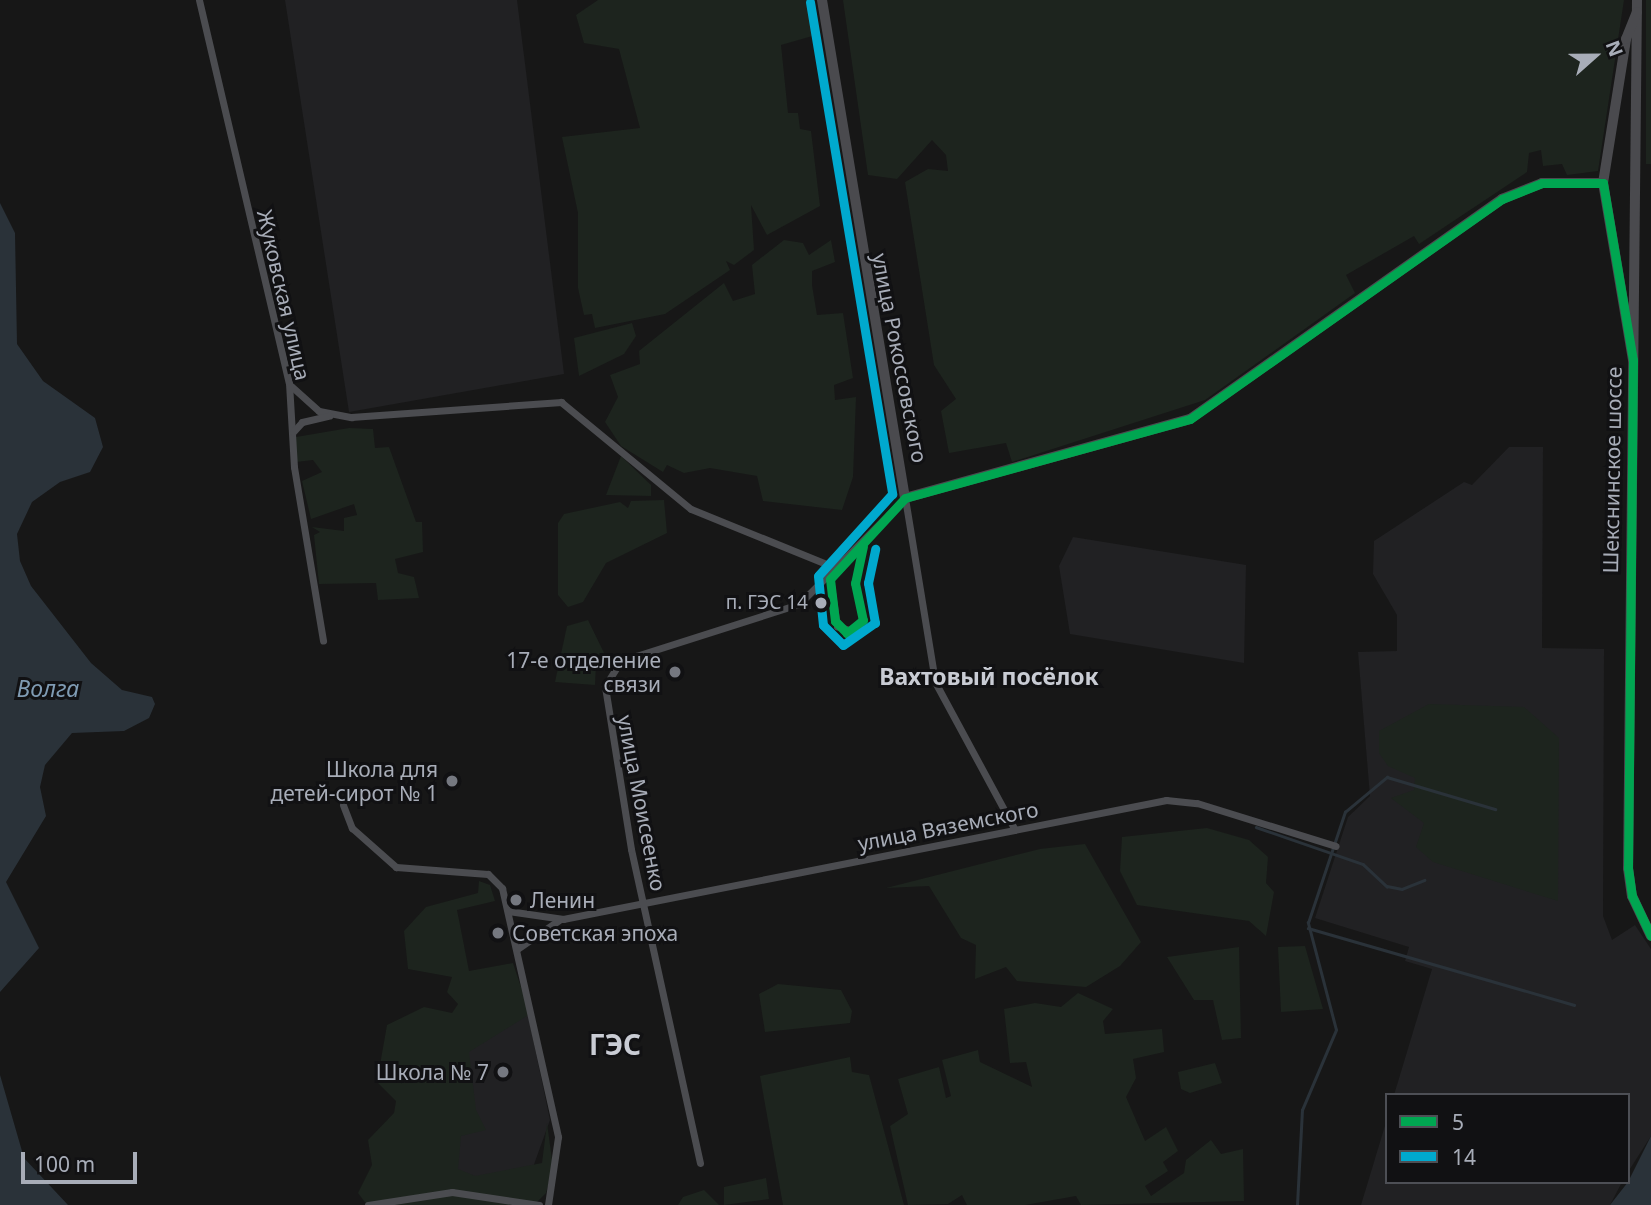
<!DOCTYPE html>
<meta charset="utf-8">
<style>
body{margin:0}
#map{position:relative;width:1651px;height:1205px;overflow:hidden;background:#171717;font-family:"Noto Sans",sans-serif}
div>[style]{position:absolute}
.built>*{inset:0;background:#212123}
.green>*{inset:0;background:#1d241e;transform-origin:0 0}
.water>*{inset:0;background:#2a3239}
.stream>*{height:2.5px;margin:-1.25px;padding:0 1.25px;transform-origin:1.25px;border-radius:1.25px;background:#2a3239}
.street>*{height:7px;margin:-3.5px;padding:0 3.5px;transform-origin:3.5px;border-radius:3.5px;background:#4b4c50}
.secondary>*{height:10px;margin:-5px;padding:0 5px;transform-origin:5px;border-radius:5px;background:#4a4a4e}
.bus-1>*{height:9px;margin:-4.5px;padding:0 4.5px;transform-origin:4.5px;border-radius:4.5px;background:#00a651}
.bus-2>*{height:9px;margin:-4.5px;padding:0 4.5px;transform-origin:4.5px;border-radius:4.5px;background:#00a9ce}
.dots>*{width:19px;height:19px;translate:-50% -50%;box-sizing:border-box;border:4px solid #111113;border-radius:50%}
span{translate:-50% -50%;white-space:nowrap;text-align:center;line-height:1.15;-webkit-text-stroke:6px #111113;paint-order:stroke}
.bus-label{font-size:19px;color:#a8adb8}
.right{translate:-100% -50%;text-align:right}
.street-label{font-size:21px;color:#a8adb8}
.poi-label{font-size:21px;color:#a8adb8}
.left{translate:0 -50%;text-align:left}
.neighbourhood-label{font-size:23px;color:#c9ccd4;font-weight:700}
.water-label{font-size:23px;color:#7f9bb3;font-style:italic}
.district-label{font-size:28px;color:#c9ccd4;font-weight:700}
.legend{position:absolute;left:1385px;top:1093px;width:245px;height:91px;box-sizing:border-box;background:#111113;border:2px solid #4d4f55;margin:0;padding:9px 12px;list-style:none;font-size:21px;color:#a8adb8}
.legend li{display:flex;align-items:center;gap:14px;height:35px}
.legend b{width:35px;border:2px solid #4d4f55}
.north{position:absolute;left:1560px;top:21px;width:70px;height:70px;-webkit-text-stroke:5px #111113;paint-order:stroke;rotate:69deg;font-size:19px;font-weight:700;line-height:28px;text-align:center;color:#a8adb8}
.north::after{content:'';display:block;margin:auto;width:24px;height:32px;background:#a8adb8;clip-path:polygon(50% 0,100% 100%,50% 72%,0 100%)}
.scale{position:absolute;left:21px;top:1152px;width:116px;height:32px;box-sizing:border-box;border:4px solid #a8adb8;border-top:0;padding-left:9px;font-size:21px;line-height:24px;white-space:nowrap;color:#a8adb8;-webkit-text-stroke:5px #111113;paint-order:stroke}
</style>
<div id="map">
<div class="built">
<div style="clip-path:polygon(285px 0,517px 0,564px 374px,349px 412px)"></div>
<div style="clip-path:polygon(1509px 447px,1543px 447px,1542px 648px,1604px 649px,1603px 916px,1612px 940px,1635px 925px,1651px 949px,1651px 1136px,1628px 1172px,1628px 1095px,1394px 1095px,1432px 969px,1405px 961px,1409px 947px,1315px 918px,1348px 817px,1370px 796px,1358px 652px,1397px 651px,1397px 615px,1373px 574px,1374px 541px,1464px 482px,1472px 485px)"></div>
<div style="clip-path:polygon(1073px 537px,1246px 565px,1244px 663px,1070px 634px,1059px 566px)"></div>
<div style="clip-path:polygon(527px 1010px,550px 1120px,532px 1170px,458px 1181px,457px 1024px)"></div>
<div style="clip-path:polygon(1387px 1119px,1387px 1182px,1622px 1182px,1610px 1205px,1361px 1205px)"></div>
</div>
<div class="green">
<div style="clip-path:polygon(598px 0,810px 0,816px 35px,781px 45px,788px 113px,798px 113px,800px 129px,811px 131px,820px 206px,767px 235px,751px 205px,754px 250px,734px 265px,726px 261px,730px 270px,665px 314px,595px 328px,592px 314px,584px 315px,578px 288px,578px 213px,562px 137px,640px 128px,619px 49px,584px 43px,576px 15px)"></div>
<div style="clip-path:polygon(843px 0,1624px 0,1598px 171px,1567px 175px,1562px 164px,1543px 166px,1541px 150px,1529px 153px,1527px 172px,1419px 244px,1414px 236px,1346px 275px,1355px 293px,1205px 400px,1012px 462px,1006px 443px,949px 453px,941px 411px,956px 399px,934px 365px,905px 182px,928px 169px,948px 171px,946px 155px,932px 140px,897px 179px,868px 175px)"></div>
<div style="left:1646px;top:0;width:5px;height:164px"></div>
<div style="clip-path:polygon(784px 240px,803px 243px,809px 255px,831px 240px,835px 262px,812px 271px,812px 285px,817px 315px,843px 313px,853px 378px,834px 385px,835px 400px,856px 397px,853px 477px,842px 510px,763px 501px,757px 476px,710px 468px,684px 473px,667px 465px,663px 472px,621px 446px,605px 422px,618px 397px,610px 375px,640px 364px,639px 351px,724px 283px,733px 301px,755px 294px,752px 265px)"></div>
<div style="clip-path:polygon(632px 323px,636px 336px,624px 354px,579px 376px,574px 338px)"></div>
<div style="clip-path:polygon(349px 428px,373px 429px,375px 448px,389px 447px,416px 522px,422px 522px,423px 552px,395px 559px,398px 573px,414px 577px,419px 598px,378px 600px,376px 583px,319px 584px,314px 535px,320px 532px,312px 527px,344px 531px,344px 518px,357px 515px,354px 504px,311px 519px,302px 481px,322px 472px,313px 460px,296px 462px,296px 437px)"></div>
<div style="clip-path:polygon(621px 456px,651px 485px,651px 496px,606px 495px)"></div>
<div style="clip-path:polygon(664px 500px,667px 533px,606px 563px,583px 602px,568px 607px,558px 595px,558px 523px,564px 514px,620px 502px,628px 508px,631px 501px)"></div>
<div style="clip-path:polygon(588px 620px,608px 661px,596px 664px,595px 685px,555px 682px,567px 626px)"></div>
<div style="clip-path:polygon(1429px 704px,1524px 707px,1559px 738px,1558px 901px,1433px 862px,1416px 847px,1424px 823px,1391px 798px,1414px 790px,1415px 778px,1388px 766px,1379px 753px,1379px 731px)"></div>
<div style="clip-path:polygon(1207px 828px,1249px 840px,1268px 857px,1266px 883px,1274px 892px,1266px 936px,1249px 921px,1137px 905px,1120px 871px,1122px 837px)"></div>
<div style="clip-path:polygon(1085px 844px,1141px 942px,1120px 966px,1086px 987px,1017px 981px,1006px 967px,975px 979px,976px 945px,961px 938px,929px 886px,886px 888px,1040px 849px)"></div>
<div style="clip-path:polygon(479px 881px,490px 885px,495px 901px,457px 910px,469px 971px,513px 963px,530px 1014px,469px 1052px,476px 1110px,486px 1130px,461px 1136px,458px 1169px,475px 1176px,542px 1163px,547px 1123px,553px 1167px,546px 1193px,534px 1205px,367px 1205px,358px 1193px,372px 1165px,368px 1140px,394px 1113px,396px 1101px,377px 1082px,387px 1025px,424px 1007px,452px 1013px,458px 1004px,447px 992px,452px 977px,408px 969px,404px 931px,426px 907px,478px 893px)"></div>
<div style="clip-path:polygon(1305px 946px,1323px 1009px,1281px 1012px,1278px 947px)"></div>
<div style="clip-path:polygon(1239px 947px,1241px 1038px,1222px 1040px,1213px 1000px,1194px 1000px,1167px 957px)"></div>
<div style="clip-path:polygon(778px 984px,841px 990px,852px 1011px,850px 1023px,765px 1032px,759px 994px)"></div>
<div style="clip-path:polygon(1078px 993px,1113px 1009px,1103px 1021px,1105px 1034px,1162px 1029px,1164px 1052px,1133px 1059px,1136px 1078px,1126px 1097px,1145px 1141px,1166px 1127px,1178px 1151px,1163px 1162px,1168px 1171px,1145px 1186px,1151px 1196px,1184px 1173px,1186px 1160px,1211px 1140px,1221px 1154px,1243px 1149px,1244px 1201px,1081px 1205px,1076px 1196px,1025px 1205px,967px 1205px,962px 1195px,948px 1204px,908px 1205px,890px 1126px,908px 1114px,898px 1079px,939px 1067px,946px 1098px,951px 1096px,942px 1060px,978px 1050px,980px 1062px,1032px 1087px,1026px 1062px,1010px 1063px,1004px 1009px,1035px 1003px,1061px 1007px)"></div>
<div style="clip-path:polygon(850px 1057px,852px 1072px,869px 1075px,904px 1205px,783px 1205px,760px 1076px)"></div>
<div style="clip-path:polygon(1215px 1063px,1222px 1083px,1190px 1093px,1181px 1089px,1178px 1072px)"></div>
<div style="clip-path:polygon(766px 1178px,769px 1199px,724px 1205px,724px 1187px)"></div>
<div style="clip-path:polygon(704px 1190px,719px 1205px,678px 1205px,683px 1197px)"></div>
</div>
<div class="water">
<div style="clip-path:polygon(0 203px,15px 233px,17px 344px,43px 381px,95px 418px,103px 447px,90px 472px,60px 482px,32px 502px,17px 534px,20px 561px,31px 586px,91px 663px,122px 690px,152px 697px,155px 704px,149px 718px,124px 731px,72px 733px,45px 765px,40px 787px,46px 816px,6px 882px,39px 948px,0 992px)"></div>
<div style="clip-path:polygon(0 1075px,24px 1158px,68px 1205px,0 1205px)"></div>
<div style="clip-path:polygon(1651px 1136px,1651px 1205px,1610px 1205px,1628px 1182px)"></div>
</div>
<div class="stream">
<div style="left:1256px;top:827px;width:113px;rotate:19.1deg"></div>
<div style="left:1363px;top:864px;width:33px;rotate:43deg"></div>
<div style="left:1387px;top:886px;width:15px;rotate:11deg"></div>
<div style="left:1402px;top:889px;width:24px;rotate:-22deg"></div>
<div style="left:1308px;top:928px;width:277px;rotate:16.1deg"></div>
<div style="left:1297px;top:1205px;width:95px;rotate:-87deg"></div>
<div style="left:1302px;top:1110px;width:87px;rotate:-67deg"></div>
<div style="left:1336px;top:1030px;width:111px;rotate:-104.7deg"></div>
<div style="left:1308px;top:923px;width:117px;rotate:-71.6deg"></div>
<div style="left:1345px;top:812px;width:55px;rotate:-39.8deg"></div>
<div style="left:1387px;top:777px;width:113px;rotate:16.5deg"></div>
</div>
<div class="street">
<div style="left:199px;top:0;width:393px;rotate:76.8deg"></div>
<div style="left:289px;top:383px;width:84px;rotate:86.6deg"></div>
<div style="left:294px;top:467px;width:176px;rotate:80.5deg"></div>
<div style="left:290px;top:385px;width:39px;rotate:42deg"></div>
<div style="left:319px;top:411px;width:33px;rotate:11deg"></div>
<div style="left:351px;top:417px;width:211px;rotate:-4.1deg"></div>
<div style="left:561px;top:402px;width:168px;rotate:39.5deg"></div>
<div style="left:691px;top:509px;width:160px;rotate:22.1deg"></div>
<div style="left:293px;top:432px;width:13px;rotate:-48deg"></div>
<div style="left:302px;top:422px;width:28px;rotate:-13deg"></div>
<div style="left:905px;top:498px;width:186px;rotate:80.7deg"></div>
<div style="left:935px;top:682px;width:168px;rotate:61.6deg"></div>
<div style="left:830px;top:579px;width:48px;rotate:81.5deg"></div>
<div style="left:837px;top:626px;width:19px;rotate:18deg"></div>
<div style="left:855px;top:632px;width:14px;rotate:-56deg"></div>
<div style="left:863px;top:620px;width:38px;rotate:-102deg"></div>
<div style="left:855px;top:583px;width:35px;rotate:-78deg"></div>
<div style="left:343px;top:805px;width:25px;rotate:69deg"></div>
<div style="left:352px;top:828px;width:59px;rotate:41.6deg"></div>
<div style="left:396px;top:867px;width:92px;rotate:4.4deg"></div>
<div style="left:488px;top:874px;width:20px;rotate:45deg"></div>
<div style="left:502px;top:888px;width:255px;rotate:77.3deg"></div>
<div style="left:558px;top:1137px;width:69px;rotate:98.4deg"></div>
<div style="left:508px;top:911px;width:56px;rotate:8.3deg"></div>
<div style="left:563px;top:919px;width:615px;rotate:-11.16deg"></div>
<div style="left:1166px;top:800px;width:31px;rotate:6deg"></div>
<div style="left:1197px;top:803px;width:145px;rotate:17.2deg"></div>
<div style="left:517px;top:949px;width:51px;rotate:-34.6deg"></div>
<div style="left:700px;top:1163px;width:321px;rotate:-102.4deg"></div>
<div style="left:631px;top:849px;width:165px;rotate:-99.1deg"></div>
<div style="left:605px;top:686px;width:22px;rotate:-58deg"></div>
<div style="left:617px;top:667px;width:22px;rotate:-30deg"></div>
<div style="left:636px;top:656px;width:171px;rotate:-17.7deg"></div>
<div style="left:799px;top:604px;width:150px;rotate:-45deg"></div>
<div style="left:368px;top:1205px;width:85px;rotate:-8.8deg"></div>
<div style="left:452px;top:1192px;width:88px;rotate:8.5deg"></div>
</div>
<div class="secondary">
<div style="left:822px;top:0;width:505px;rotate:80.54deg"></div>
<div style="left:905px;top:498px;width:296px;rotate:-15.5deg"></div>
<div style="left:1190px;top:419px;width:382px;rotate:-35.2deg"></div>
<div style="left:1502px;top:199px;width:43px;rotate:-21.8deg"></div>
<div style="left:1542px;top:183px;width:61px"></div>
<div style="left:1637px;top:0;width:868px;rotate:90.59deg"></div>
<div style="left:1628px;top:868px;width:28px;rotate:82deg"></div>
<div style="left:1632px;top:896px;width:44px;rotate:64.6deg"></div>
<div style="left:1633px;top:360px;width:180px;rotate:-99.6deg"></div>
<div style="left:1603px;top:183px;width:146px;rotate:-80.9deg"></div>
<div style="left:1626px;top:39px;width:29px;rotate:-68deg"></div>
</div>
<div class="bus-1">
<div style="left:863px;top:546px;width:38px;rotate:102deg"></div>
<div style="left:855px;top:583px;width:38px;rotate:78deg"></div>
<div style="left:863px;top:620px;width:21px;rotate:141deg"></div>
<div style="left:847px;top:633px;width:17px;rotate:-135deg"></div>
<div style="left:835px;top:621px;width:42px;rotate:-96.8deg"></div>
<div style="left:830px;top:579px;width:110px;rotate:-47.2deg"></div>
<div style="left:905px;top:498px;width:296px;rotate:-15.5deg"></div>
<div style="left:1190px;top:419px;width:382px;rotate:-35.2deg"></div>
<div style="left:1502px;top:199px;width:43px;rotate:-21.8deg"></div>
<div style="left:1542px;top:183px;width:61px"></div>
<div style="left:1603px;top:183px;width:180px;rotate:80.4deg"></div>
<div style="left:1633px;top:360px;width:508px;rotate:90.56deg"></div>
<div style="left:1628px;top:868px;width:28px;rotate:82deg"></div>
<div style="left:1632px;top:896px;width:44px;rotate:64.6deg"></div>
</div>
<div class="bus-2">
<div style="left:810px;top:2px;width:499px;rotate:80.5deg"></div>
<div style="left:892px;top:494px;width:110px;rotate:132.1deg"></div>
<div style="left:818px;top:576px;width:49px;rotate:84.2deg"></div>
<div style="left:823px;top:625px;width:28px;rotate:45deg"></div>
<div style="left:843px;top:645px;width:39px;rotate:-35deg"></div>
<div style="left:875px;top:623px;width:41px;rotate:-99.9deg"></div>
<div style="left:868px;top:583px;width:35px;rotate:-78deg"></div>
</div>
<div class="dots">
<div style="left:821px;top:603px;background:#a8adb8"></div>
<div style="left:675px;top:672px;background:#757880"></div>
<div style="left:452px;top:781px;background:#757880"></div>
<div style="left:516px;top:900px;background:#757880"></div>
<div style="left:498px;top:933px;background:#757880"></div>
<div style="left:503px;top:1072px;background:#757880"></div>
</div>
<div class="bus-label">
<span class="right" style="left:808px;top:603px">п. ГЭС 14</span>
</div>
<div class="street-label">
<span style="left:284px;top:295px;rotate:77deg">Жуковская улица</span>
<span style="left:900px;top:358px;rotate:79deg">улица Рокоссовского</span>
<span style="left:1612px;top:470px;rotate:-89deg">Шекснинское шоссе</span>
<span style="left:642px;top:803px;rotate:79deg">улица Моисеенко</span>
<span style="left:948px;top:826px;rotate:-11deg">улица Вяземского</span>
</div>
<div class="poi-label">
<span class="right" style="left:661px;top:672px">17-е отделение<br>связи</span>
<span class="right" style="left:438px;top:781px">Школа для<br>детей-сирот № 1</span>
<span class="left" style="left:530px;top:900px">Ленин</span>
<span class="left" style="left:512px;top:933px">Советская эпоха</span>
<span class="right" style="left:489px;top:1072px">Школа № 7</span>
</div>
<div class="neighbourhood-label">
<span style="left:989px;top:676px">Вахтовый посёлок</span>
</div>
<div class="water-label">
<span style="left:48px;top:688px">Волга</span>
</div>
<div class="district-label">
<span style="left:615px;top:1044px">ГЭС</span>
</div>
<ul class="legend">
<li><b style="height:9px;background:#00a651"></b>5</li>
<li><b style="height:9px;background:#00a9ce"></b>14</li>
</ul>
<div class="north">N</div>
<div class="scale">100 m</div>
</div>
